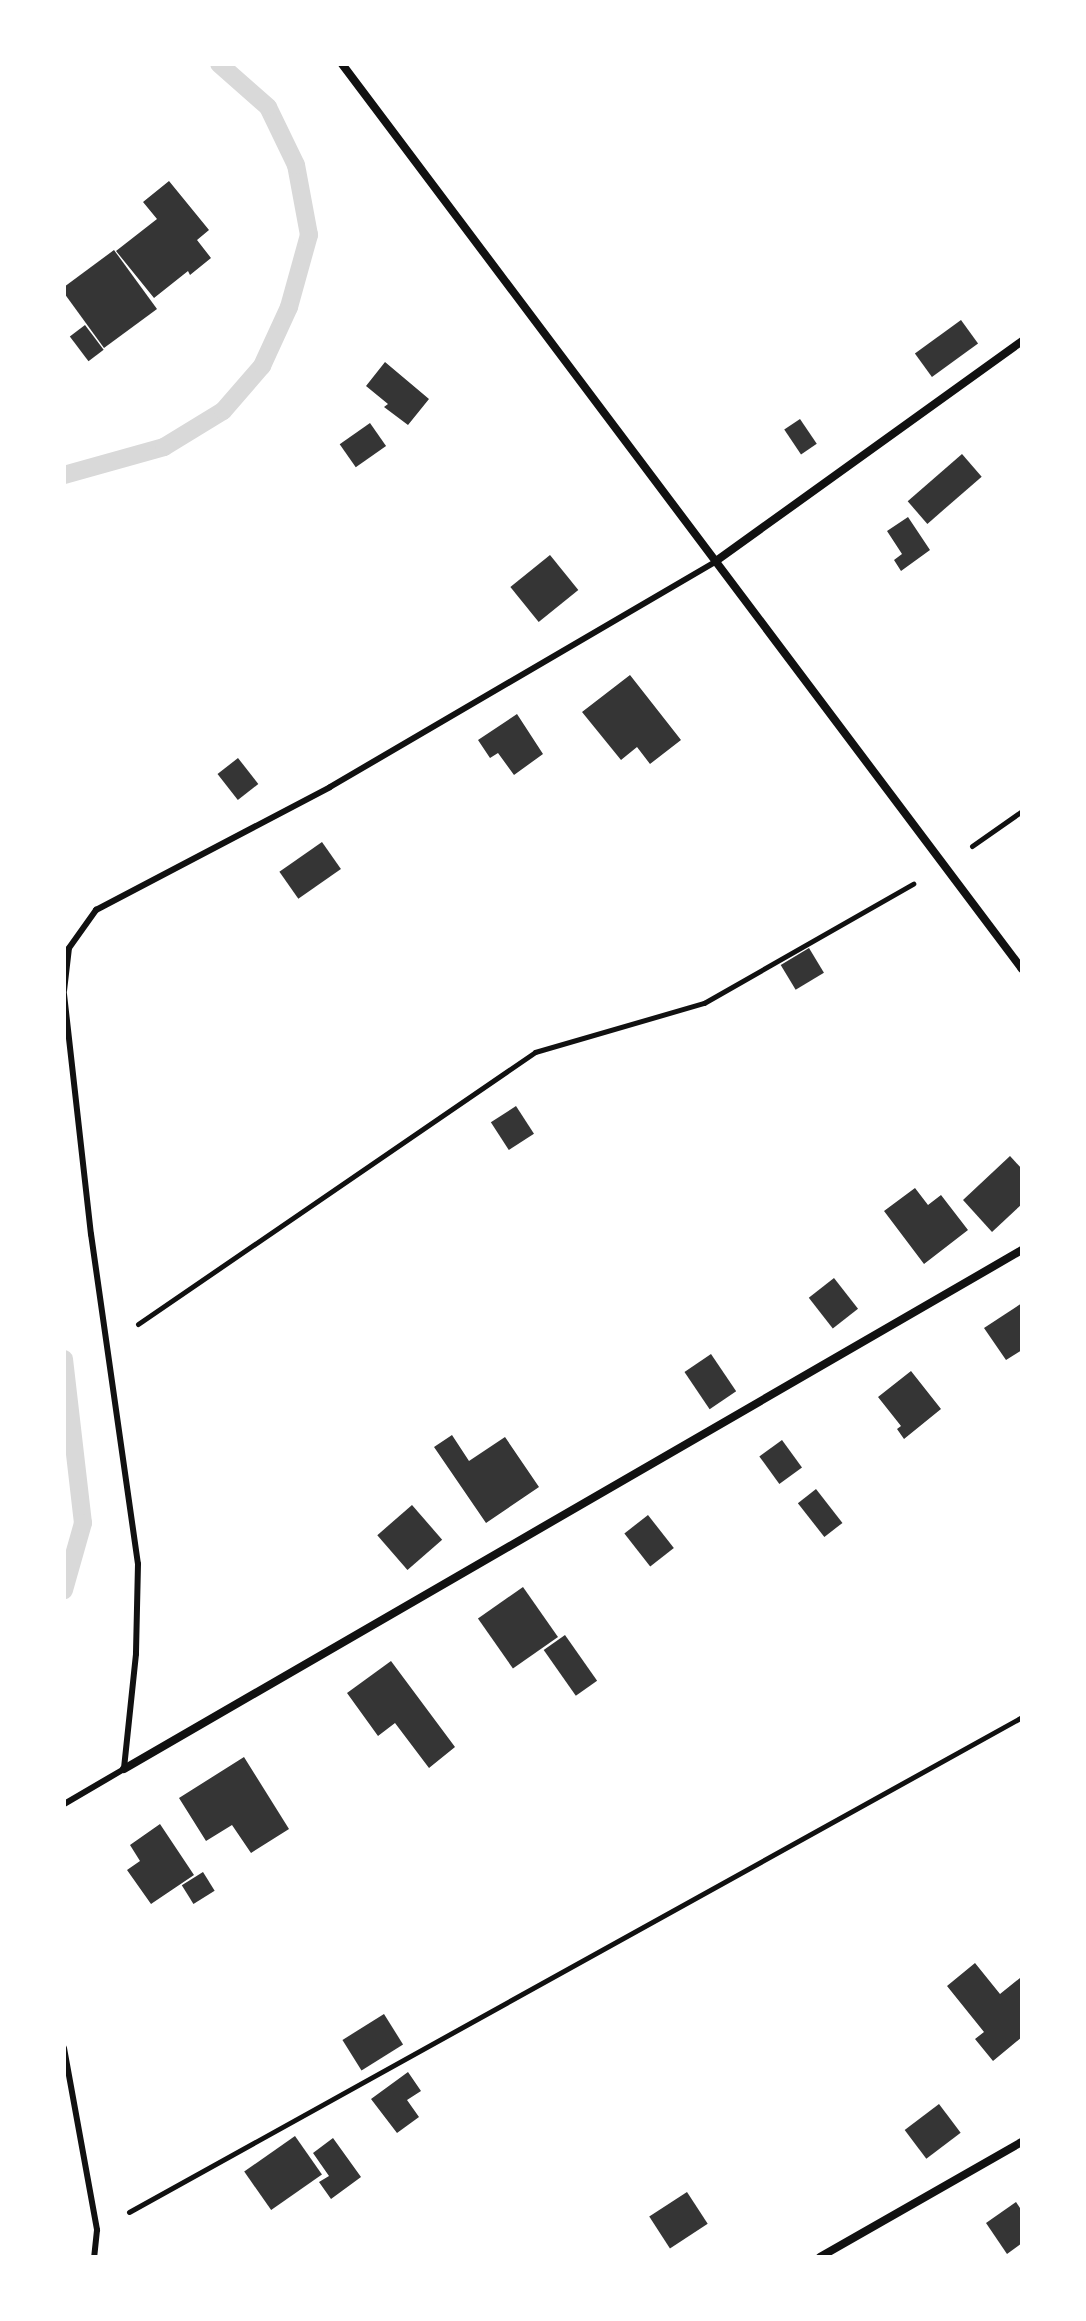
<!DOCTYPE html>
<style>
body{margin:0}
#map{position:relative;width:1086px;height:2321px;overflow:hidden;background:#fff;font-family:"Roboto Serif",serif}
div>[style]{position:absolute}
.stream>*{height:18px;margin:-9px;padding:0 9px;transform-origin:9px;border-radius:9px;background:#d9d9d9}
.building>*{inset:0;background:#353535;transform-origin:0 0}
.path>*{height:5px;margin:-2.5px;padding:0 2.5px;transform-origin:2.5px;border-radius:2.5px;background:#111}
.service>*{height:6px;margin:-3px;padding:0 3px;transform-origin:3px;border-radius:3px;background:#111}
.minor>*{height:8px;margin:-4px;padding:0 4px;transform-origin:4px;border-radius:4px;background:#111}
span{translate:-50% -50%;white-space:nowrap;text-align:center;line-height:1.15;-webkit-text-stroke:8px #fff;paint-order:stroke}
.frame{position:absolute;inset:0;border:66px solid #fff;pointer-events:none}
</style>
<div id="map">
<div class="stream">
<div style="left:64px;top:475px;width:104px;rotate:-15.6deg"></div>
<div style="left:164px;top:447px;width:69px;rotate:-31.4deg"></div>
<div style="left:223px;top:411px;width:60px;rotate:-49.1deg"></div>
<div style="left:262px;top:366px;width:65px;rotate:-65.4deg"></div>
<div style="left:289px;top:307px;width:75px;rotate:-74.5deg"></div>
<div style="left:309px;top:235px;width:71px;rotate:-100.5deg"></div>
<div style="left:296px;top:165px;width:64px;rotate:-115.8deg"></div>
<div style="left:268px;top:107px;width:65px;rotate:-138.7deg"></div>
<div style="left:64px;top:1359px;width:165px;rotate:83.4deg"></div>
<div style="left:83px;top:1523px;width:70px;rotate:105.8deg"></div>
</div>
<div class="building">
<div style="clip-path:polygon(169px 181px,209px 230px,197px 240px,211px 258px,190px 275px,188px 271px,154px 298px,116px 251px,157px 219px,143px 202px)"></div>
<div style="clip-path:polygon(114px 250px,157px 309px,104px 348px,64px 293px,64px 287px)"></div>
<div style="left:961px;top:320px;width:29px;height:57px;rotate:54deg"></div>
<div style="left:85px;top:325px;width:31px;height:19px;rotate:53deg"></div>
<div style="clip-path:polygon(385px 362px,429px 399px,408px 425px,384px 407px,388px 404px,366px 386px)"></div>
<div style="left:800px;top:419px;width:30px;height:19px;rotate:56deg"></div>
<div style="left:370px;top:423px;width:28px;height:37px;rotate:55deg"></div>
<div style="left:962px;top:454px;width:30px;height:72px;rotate:49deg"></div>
<div style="clip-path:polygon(908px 517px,930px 550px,901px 571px,894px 560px,902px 554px,887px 531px)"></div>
<div style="left:550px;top:555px;width:45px;height:51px;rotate:51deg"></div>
<div style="clip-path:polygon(630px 675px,681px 740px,650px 764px,637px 747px,621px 760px,582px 712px)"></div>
<div style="clip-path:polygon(517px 714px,543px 754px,514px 775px,498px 753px,490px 758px,478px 740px)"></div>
<div style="left:238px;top:758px;width:33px;height:26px;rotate:52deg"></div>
<div style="left:322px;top:842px;width:33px;height:52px;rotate:55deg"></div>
<div style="left:809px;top:948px;width:29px;height:33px;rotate:59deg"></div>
<div style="left:516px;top:1106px;width:33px;height:30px;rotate:57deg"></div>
<div style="clip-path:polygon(1010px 1156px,1022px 1169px,1022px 1204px,992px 1232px,963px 1200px)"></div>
<div style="clip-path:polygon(915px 1188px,928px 1205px,941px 1195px,968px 1230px,924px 1264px,884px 1211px)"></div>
<div style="left:834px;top:1278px;width:39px;height:32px;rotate:52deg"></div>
<div style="clip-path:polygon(1022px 1303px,1022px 1350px,1006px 1360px,984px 1328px)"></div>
<div style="left:711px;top:1354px;width:45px;height:32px;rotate:56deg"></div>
<div style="clip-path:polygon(911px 1371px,941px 1409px,904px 1439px,897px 1429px,901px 1426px,878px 1397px)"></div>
<div style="clip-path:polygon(452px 1435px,469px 1461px,505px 1437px,539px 1487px,486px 1523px,434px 1447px)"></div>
<div style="left:782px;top:1440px;width:34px;height:28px;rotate:54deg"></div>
<div style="left:816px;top:1489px;width:43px;height:23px;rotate:52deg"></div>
<div style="left:412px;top:1505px;width:46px;height:46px;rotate:49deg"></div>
<div style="left:648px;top:1515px;width:42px;height:30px;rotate:52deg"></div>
<div style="left:523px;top:1587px;width:61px;height:55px;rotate:55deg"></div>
<div style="left:565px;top:1635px;width:56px;height:26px;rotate:55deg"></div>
<div style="clip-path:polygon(391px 1661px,455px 1747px,429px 1768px,395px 1723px,378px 1736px,347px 1693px)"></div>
<div style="clip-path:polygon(244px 1757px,289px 1829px,251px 1853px,232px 1825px,206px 1841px,179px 1798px)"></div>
<div style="clip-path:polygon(160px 1824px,194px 1875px,151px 1904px,127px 1870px,140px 1861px,130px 1845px)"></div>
<div style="left:203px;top:1872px;width:22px;height:25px;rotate:58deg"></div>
<div style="clip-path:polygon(975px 1963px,1000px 1994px,1020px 1978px,1022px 1980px,1022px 2037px,993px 2061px,975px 2039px,984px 2032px,947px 1986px)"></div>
<div style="left:384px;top:2014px;width:36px;height:49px;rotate:58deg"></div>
<div style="clip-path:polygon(408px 2072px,421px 2091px,407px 2100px,419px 2117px,397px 2133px,371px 2099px)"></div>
<div style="left:939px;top:2104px;width:36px;height:43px;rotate:53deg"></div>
<div style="left:295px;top:2136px;width:47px;height:62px;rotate:55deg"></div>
<div style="clip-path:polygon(333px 2138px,361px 2177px,331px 2199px,319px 2182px,329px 2176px,313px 2153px)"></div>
<div style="left:687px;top:2192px;width:38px;height:45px;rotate:57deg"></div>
<div style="clip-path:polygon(1016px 2202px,1022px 2211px,1022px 2243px,1007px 2254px,986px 2223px)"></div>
</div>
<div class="path">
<div style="left:972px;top:846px;width:61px;rotate:-35deg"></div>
<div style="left:138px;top:1324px;width:481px;rotate:-34.4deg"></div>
<div style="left:535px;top:1052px;width:176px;rotate:-16.2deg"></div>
<div style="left:704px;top:1003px;width:241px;rotate:-29.7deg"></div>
<div style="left:129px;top:2212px;width:1021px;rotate:-29deg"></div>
</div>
<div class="service">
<div style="left:64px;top:991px;width:43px;rotate:-83.4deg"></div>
<div style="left:69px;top:948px;width:47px;rotate:-54.6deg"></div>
<div style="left:96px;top:910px;width:264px;rotate:-27.7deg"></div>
<div style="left:330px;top:787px;width:447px;rotate:-30.3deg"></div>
<div style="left:64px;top:994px;width:242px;rotate:83.6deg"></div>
<div style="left:91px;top:1234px;width:333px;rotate:81.9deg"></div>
<div style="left:138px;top:1564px;width:90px;rotate:91.3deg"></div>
<div style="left:136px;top:1654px;width:116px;rotate:96deg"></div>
<div style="left:124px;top:1769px;width:69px;rotate:149.7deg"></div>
<div style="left:64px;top:2048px;width:185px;rotate:79.7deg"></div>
<div style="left:97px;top:2230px;width:27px;rotate:96deg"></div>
</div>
<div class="minor">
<div style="left:342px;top:64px;width:1132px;rotate:53.08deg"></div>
<div style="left:716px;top:561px;width:377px;rotate:-35.7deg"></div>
<div style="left:124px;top:1769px;width:1037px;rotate:-30.03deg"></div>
<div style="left:820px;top:2257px;width:232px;rotate:-29.7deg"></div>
</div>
<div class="frame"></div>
</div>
